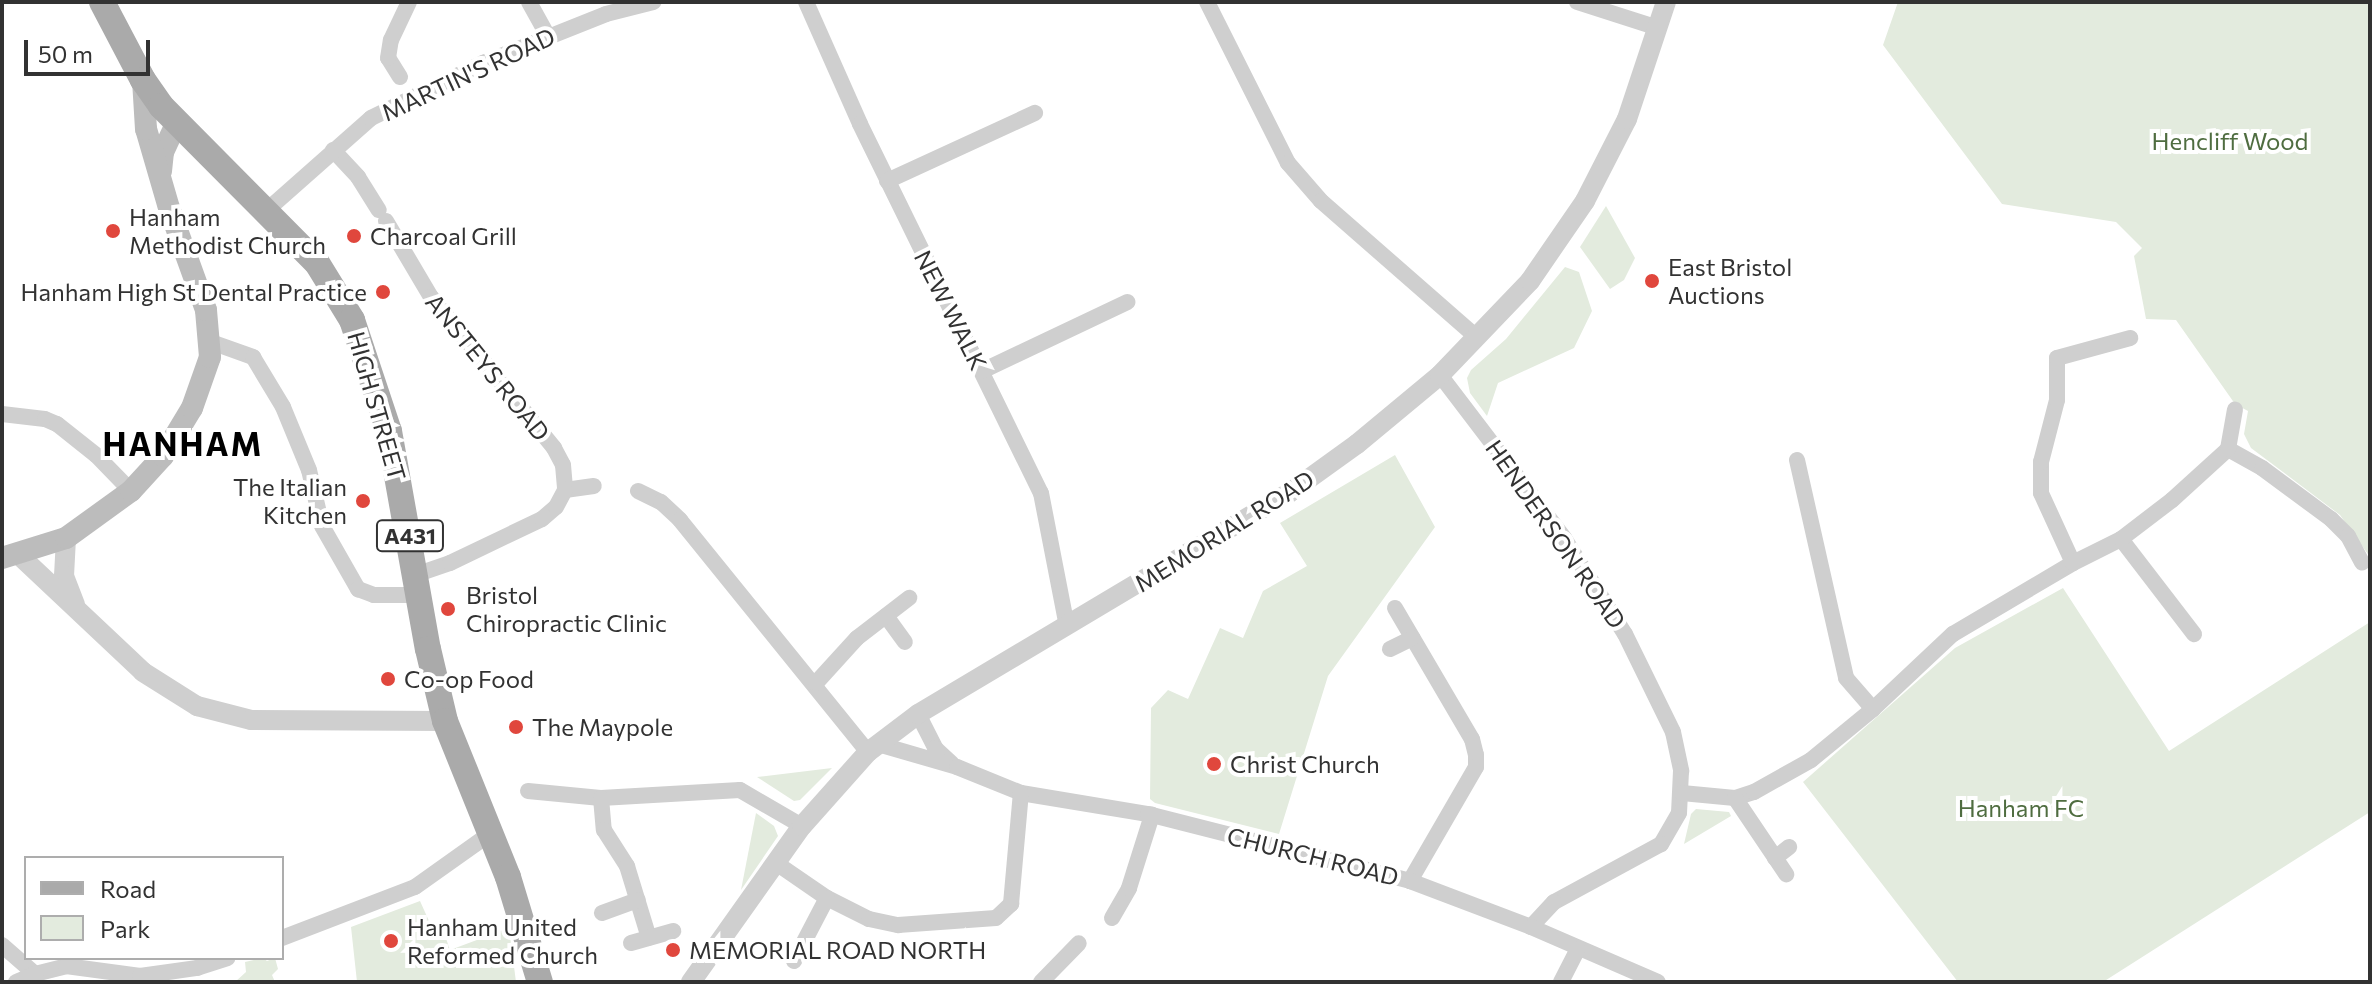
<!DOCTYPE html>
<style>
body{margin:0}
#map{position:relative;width:2372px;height:984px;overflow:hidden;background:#fff;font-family:Commissioner,sans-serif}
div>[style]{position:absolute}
.green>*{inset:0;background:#e3ebde}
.minor>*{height:16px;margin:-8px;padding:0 8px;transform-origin:8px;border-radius:8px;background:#cfcfcf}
.tertiary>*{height:20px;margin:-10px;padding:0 10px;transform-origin:10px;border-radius:10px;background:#cfcfcf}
.secondary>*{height:22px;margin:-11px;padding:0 11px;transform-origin:11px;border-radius:11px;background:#bcbcbc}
.primary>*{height:26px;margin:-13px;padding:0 13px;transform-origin:13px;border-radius:13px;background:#aaa}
.dots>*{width:22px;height:22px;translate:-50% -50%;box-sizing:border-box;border:4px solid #fff;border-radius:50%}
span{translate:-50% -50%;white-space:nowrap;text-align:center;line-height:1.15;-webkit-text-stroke:8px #fff;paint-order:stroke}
.shield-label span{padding:2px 6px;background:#fff;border:2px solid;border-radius:6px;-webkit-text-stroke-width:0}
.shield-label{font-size:22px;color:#323232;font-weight:700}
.street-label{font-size:24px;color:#323232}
.park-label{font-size:24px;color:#4f6d40}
.poi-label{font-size:24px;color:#323232}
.left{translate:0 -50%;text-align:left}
.right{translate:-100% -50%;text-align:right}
.district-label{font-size:32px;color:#000;font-weight:700;letter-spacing:2px}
.frame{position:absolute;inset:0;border:4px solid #323232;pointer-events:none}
.legend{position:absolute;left:24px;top:856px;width:260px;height:104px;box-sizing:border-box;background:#fff;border:2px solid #adadad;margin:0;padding:10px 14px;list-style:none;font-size:24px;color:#323232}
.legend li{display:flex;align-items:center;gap:16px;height:40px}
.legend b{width:40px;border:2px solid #adadad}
.scale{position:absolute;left:24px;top:40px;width:126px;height:36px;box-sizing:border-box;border:4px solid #323232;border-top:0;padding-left:10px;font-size:24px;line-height:28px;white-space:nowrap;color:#323232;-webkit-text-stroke:6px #fff;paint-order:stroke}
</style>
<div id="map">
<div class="green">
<div style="clip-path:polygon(1898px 2px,2370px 2px,2370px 557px,2340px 515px,2251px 448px,2244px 434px,2248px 411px,2235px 404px,2176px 320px,2146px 319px,2134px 256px,2142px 248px,2116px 222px,2002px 204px,1883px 45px)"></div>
<div style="clip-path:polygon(1606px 206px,1635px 258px,1624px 280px,1610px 289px,1580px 247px)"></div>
<div style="clip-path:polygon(1565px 267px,1579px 272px,1592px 311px,1574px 348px,1498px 383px,1487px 416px,1470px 393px,1467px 378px,1471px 370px,1506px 339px)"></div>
<div style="clip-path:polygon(1395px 455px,1435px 527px,1328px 676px,1279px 834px,1155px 803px,1150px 799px,1151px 708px,1168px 690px,1188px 699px,1220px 628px,1243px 638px,1263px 591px,1307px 566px,1280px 523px)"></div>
<div style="clip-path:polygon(2063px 588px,2169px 751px,2370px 622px,2370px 812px,2103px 982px,1958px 982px,1803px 782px,1955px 648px)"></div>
<div style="clip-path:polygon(832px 768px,800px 800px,794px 801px,757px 777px)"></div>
<div style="clip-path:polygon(1696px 809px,1729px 812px,1731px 816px,1684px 844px,1691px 814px)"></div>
<div style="clip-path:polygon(756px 813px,774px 826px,778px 836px,741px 890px)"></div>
<div style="clip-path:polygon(420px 901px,429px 921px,440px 921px,450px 950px,509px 928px,516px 982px,357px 982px,351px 927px)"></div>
<div style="clip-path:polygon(263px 958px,267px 961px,275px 958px,278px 969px,272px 975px,275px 982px,235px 982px,246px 972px,245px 962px)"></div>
</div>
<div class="minor">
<div style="left:529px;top:2px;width:39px;rotate:61deg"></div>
<div style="left:806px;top:2px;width:133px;rotate:66.1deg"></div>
<div style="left:860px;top:124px;width:411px;rotate:63.9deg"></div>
<div style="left:1041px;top:493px;width:136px;rotate:79deg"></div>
<div style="left:1207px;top:2px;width:180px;rotate:63.3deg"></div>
<div style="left:1288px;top:163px;width:50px;rotate:49deg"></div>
<div style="left:1321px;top:201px;width:205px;rotate:41.2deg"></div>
<div style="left:1577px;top:2px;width:85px;rotate:17.8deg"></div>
<div style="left:400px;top:77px;width:22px;rotate:-122deg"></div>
<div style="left:388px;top:58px;width:18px;rotate:-81deg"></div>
<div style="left:391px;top:40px;width:42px;rotate:-64.7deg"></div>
<div style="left:333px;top:150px;width:37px;rotate:47deg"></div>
<div style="left:358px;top:177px;width:39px;rotate:58deg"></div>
<div style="left:887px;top:181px;width:163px;rotate:-24.7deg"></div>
<div style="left:266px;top:211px;width:140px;rotate:-41.5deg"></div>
<div style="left:371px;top:118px;width:125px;rotate:-26.2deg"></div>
<div style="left:483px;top:63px;width:132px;rotate:-21.7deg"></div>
<div style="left:606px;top:14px;width:49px;rotate:-14.3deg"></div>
<div style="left:386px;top:221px;width:88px;rotate:59.4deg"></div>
<div style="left:431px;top:297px;width:195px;rotate:50.8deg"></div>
<div style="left:554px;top:448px;width:19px;rotate:62deg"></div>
<div style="left:563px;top:465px;width:25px;rotate:85deg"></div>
<div style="left:565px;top:490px;width:29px;rotate:-8deg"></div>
<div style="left:211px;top:342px;width:45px;rotate:19.7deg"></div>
<div style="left:253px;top:357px;width:58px;rotate:59deg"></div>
<div style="left:283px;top:407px;width:68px;rotate:67.6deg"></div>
<div style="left:309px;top:470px;width:57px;rotate:76.9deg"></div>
<div style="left:322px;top:526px;width:73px;rotate:60.3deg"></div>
<div style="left:358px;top:589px;width:17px;rotate:21deg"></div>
<div style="left:374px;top:595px;width:44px"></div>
<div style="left:982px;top:371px;width:161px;rotate:-25.4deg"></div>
<div style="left:1440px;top:375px;width:205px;rotate:52.7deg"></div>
<div style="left:1564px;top:538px;width:114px;rotate:57.6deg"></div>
<div style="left:1625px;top:634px;width:109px;rotate:63.9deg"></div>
<div style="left:1673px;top:732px;width:40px;rotate:78deg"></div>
<div style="left:1681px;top:771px;width:42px;rotate:92.7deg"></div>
<div style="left:1679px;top:813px;width:36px;rotate:120deg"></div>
<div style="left:1661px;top:844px;width:122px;rotate:151.5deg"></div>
<div style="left:1554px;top:902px;width:34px;rotate:133deg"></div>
<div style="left:2px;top:414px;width:43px;rotate:6.6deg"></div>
<div style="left:45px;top:419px;width:13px;rotate:23deg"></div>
<div style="left:57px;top:424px;width:50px;rotate:38.5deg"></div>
<div style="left:96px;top:455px;width:50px;rotate:45.8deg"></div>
<div style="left:2228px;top:449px;width:39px;rotate:29deg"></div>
<div style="left:2262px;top:468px;width:86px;rotate:36.5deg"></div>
<div style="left:2331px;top:519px;width:24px;rotate:45deg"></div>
<div style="left:2348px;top:536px;width:30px;rotate:62deg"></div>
<div style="left:1797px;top:460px;width:223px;rotate:77.3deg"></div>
<div style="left:1846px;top:678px;width:41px;rotate:48.9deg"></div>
<div style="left:638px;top:491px;width:25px;rotate:26deg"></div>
<div style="left:661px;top:502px;width:26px;rotate:43deg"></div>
<div style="left:680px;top:520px;width:299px;rotate:51deg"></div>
<div style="left:2121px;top:539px;width:120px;rotate:52.5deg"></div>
<div style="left:2073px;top:563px;width:77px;rotate:-114.6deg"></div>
<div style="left:2041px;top:493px;width:31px;rotate:-90deg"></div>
<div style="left:2041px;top:462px;width:64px;rotate:-75.5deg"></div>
<div style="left:2057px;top:400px;width:42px;rotate:-90deg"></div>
<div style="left:2057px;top:358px;width:76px;rotate:-15.3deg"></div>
<div style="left:415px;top:575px;width:37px;rotate:-19deg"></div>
<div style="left:450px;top:563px;width:102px;rotate:-25.6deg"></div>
<div style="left:542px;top:519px;width:18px;rotate:-41deg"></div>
<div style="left:556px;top:507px;width:19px;rotate:-62deg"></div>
<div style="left:1395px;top:608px;width:152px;rotate:59.6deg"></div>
<div style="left:1472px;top:739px;width:16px;rotate:76deg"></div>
<div style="left:1476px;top:755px;width:12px;rotate:90deg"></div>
<div style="left:1476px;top:767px;width:132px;rotate:120.1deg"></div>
<div style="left:886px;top:616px;width:32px;rotate:54deg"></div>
<div style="left:1390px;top:649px;width:25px;rotate:-26deg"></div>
<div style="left:816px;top:683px;width:61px;rotate:-47.7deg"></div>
<div style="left:857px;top:638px;width:66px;rotate:-37.6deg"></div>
<div style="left:918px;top:714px;width:38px;rotate:63deg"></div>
<div style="left:935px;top:748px;width:23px;rotate:43deg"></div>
<div style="left:878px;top:744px;width:82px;rotate:16.2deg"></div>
<div style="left:957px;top:767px;width:69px;rotate:22.1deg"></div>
<div style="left:1021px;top:793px;width:129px;rotate:9.4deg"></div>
<div style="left:1148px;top:814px;width:270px;rotate:14.3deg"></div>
<div style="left:1410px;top:881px;width:129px;rotate:20.8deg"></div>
<div style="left:1531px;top:927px;width:138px;rotate:23.4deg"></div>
<div style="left:528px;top:791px;width:73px;rotate:5.5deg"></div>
<div style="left:601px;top:798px;width:139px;rotate:-3.3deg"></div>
<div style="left:740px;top:790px;width:72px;rotate:30.1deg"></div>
<div style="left:1682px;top:793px;width:53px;rotate:5.4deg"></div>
<div style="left:1735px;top:798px;width:20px;rotate:-18deg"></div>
<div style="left:1754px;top:792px;width:65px;rotate:-29.3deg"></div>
<div style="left:1811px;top:760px;width:80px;rotate:-39.4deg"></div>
<div style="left:1873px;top:709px;width:110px;rotate:-43.2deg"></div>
<div style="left:1953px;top:634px;width:139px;rotate:-30.6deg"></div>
<div style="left:2073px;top:563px;width:54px;rotate:-26.6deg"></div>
<div style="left:2121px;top:539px;width:64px;rotate:-37.4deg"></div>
<div style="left:2172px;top:500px;width:76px;rotate:-42.3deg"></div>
<div style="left:2228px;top:449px;width:40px;rotate:-80deg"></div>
<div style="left:601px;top:798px;width:32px;rotate:85deg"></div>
<div style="left:604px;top:830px;width:43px;rotate:57.4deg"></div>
<div style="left:627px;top:866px;width:75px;rotate:73deg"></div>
<div style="left:1735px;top:798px;width:92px;rotate:56.1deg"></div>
<div style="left:1775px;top:858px;width:18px;rotate:-38deg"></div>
<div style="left:776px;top:863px;width:62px;rotate:34.5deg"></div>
<div style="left:827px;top:898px;width:47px;rotate:26.6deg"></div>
<div style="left:869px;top:919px;width:30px;rotate:12deg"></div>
<div style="left:898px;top:925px;width:98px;rotate:-4.1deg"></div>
<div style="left:996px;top:918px;width:21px;rotate:-43deg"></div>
<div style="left:1011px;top:904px;width:111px;rotate:-84.9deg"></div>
<div style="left:602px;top:913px;width:38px;rotate:-20deg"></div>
<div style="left:1112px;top:918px;width:34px;rotate:-60deg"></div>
<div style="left:1129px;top:888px;width:77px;rotate:-72.5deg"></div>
<div style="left:282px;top:938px;width:142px;rotate:-21deg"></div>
<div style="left:415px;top:887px;width:93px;rotate:-35.4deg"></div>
<div style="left:631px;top:943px;width:44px;rotate:-15.9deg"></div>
<div style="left:2px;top:945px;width:44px;rotate:41.3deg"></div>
<div style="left:35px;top:974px;width:32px;rotate:-14deg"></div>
<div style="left:66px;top:966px;width:75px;rotate:7.7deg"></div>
<div style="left:140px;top:976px;width:58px;rotate:-8deg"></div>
<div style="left:197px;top:968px;width:32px;rotate:-18deg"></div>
<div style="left:794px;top:961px;width:71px;rotate:-62.4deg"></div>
<div style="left:16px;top:982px;width:21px;rotate:-23deg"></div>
<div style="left:1041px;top:982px;width:54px;rotate:-45.7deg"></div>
<div style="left:1561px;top:982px;width:37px;rotate:-63deg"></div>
</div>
<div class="tertiary">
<div style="left:66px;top:538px;width:38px;rotate:93deg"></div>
<div style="left:64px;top:576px;width:31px;rotate:69deg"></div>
<div style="left:19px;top:555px;width:170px;rotate:43.3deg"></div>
<div style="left:143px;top:672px;width:64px;rotate:32.2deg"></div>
<div style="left:197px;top:706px;width:56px;rotate:14.5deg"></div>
<div style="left:251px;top:720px;width:194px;rotate:0.3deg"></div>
<div style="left:691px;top:982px;width:191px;rotate:-54.6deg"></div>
<div style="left:802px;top:826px;width:99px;rotate:-48.3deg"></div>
<div style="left:868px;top:752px;width:63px;rotate:-37.2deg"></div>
<div style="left:918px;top:714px;width:432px;rotate:-30.8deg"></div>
<div style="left:1289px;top:493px;width:84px;rotate:-35.8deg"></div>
<div style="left:1357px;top:444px;width:108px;rotate:-39.7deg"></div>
<div style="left:1440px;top:375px;width:130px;rotate:-46.2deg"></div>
<div style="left:1530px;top:281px;width:97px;rotate:-55.5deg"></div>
<div style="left:1585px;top:201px;width:92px;rotate:-62.9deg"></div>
<div style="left:1627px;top:119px;width:123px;rotate:-71.6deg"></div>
</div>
<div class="secondary">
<div style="left:161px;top:171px;width:19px;rotate:-84deg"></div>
<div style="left:163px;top:152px;width:31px;rotate:-65deg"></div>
<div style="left:2px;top:558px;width:67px;rotate:-17.4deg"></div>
<div style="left:66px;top:538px;width:80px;rotate:-35.9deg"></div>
<div style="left:131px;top:491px;width:47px;rotate:-47.6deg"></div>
<div style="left:163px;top:456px;width:56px;rotate:-58.9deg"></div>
<div style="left:192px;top:408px;width:54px;rotate:-70.6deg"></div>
<div style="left:210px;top:357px;width:47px;rotate:-94.9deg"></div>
<div style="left:206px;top:310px;width:109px;rotate:-109.9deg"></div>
<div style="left:169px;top:208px;width:82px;rotate:-106.2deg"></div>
<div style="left:146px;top:129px;width:49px;rotate:-93.5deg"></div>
</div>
<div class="primary">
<div style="left:102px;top:2px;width:88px;rotate:62.3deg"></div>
<div style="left:143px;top:80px;width:32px;rotate:55deg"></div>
<div style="left:161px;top:106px;width:221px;rotate:45.2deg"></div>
<div style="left:317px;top:263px;width:67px;rotate:58.4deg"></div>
<div style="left:352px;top:320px;width:117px;rotate:71.6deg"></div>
<div style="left:389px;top:431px;width:221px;rotate:79.9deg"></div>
<div style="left:428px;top:649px;width:74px;rotate:76.7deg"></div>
<div style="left:445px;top:721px;width:168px;rotate:68deg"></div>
<div style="left:508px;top:877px;width:110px;rotate:73.1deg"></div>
</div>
<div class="dots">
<div style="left:113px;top:231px;background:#e0473d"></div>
<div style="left:354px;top:236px;background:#e0473d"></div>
<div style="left:1652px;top:281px;background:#e0473d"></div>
<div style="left:383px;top:292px;background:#e0473d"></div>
<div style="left:363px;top:501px;background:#e0473d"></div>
<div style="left:448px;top:609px;background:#e0473d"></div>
<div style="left:388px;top:679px;background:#e0473d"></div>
<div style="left:516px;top:727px;background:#e0473d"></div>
<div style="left:1214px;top:764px;background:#e0473d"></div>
<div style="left:391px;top:941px;background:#e0473d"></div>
<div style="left:673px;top:950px;background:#e0473d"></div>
</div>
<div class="shield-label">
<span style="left:410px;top:536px">A431</span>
</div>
<div class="street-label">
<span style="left:468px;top:74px;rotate:-25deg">MARTIN'S ROAD</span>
<span style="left:951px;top:310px;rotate:63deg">NEW WALK</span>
<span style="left:488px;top:367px;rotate:51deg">ANSTEYS ROAD</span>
<span style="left:377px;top:406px;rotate:74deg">HIGH STREET</span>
<span style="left:1224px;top:531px;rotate:-32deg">MEMORIAL ROAD</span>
<span style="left:1556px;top:534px;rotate:55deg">HENDERSON ROAD</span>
<span style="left:1313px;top:856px;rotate:14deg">CHURCH ROAD</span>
</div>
<div class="park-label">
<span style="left:2230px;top:141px">Hencliff Wood</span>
<span style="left:2021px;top:808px">Hanham FC</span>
</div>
<div class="poi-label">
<span class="left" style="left:129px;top:231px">Hanham<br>Methodist Church</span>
<span class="left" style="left:370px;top:236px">Charcoal Grill</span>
<span class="left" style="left:1668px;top:281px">East Bristol<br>Auctions</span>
<span class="right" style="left:367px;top:292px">Hanham High St Dental Practice</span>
<span class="right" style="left:347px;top:501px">The Italian<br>Kitchen</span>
<span class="left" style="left:466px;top:609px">Bristol<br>Chiropractic Clinic</span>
<span class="left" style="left:404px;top:679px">Co-op Food</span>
<span class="left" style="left:532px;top:727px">The Maypole</span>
<span class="left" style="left:1230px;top:764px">Christ Church</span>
<span class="left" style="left:407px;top:941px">Hanham United<br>Reformed Church</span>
<span class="left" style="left:689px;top:950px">MEMORIAL ROAD NORTH</span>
</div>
<div class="district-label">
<span style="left:183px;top:443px">HANHAM</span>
</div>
<div class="frame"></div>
<ul class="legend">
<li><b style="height:10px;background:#aaa"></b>Road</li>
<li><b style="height:22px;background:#e3ebde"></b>Park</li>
</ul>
<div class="scale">50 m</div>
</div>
